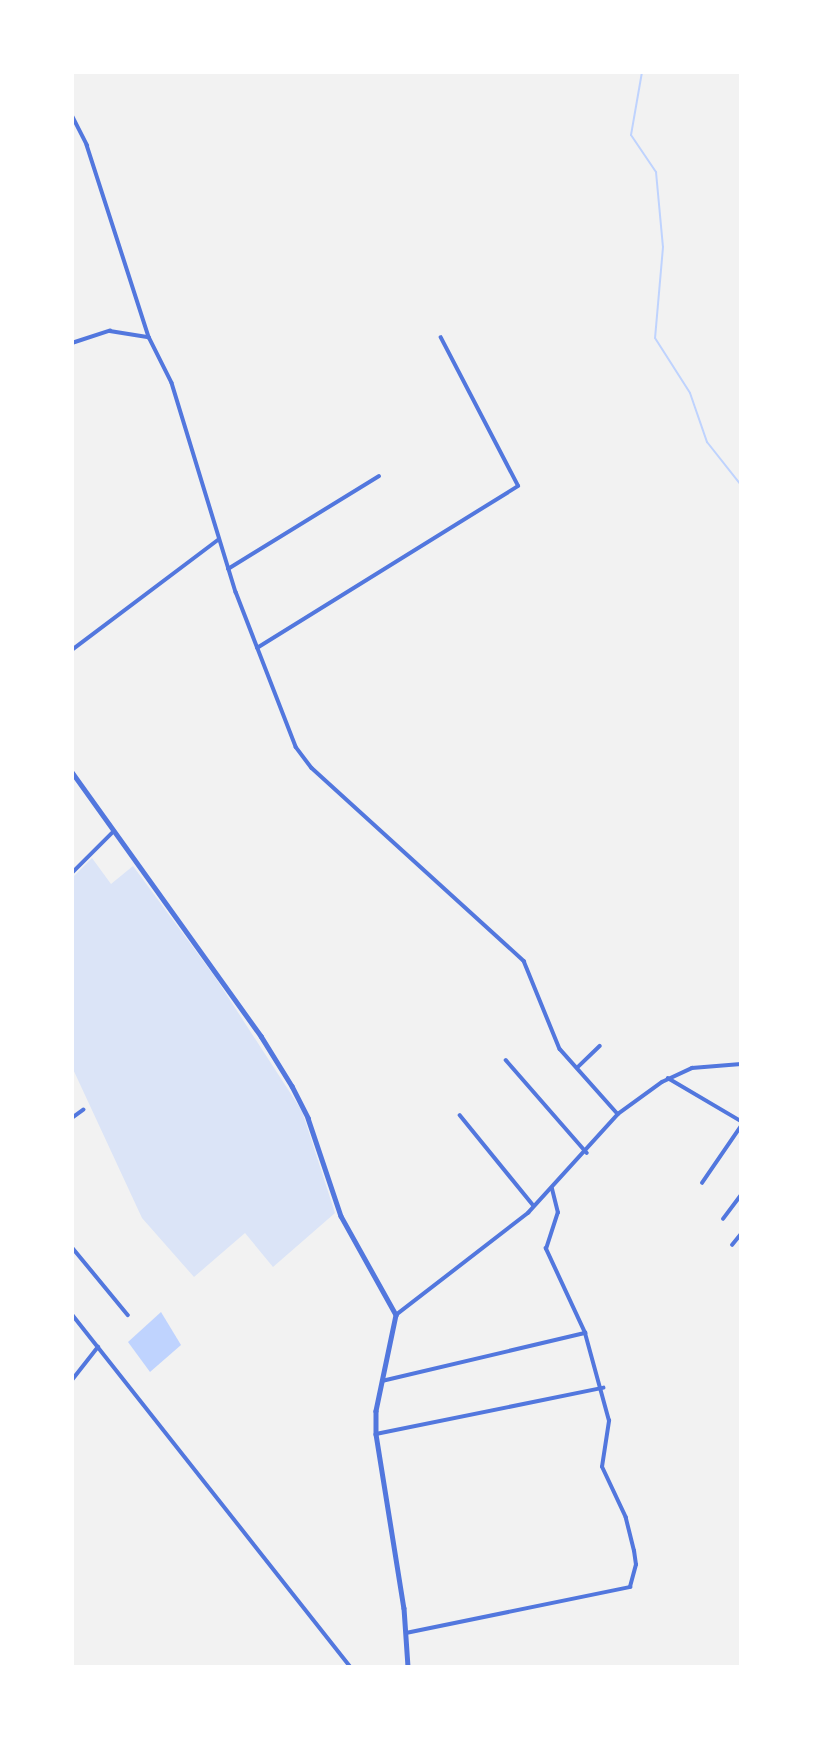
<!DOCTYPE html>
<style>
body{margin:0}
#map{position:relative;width:813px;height:1739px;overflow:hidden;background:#f2f2f2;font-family:"Libre Baskerville",serif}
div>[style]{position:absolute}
.green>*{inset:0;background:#dbe4f7}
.water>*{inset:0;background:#bfd3fe}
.stream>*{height:2px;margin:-1px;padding:0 1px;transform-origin:1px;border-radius:1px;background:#bfd3fe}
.minor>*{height:3.5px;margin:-1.75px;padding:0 1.75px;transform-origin:1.75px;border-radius:1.75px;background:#5277de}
.tertiary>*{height:4.5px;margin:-2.25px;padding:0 2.25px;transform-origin:2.25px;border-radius:2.25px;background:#5277de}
span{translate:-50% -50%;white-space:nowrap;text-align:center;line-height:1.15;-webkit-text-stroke:5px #fff;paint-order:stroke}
.frame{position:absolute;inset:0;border:74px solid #fff;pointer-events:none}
</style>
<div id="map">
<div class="green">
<div style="clip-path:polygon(92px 858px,111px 884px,133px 866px,215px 977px,302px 1111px,335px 1213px,273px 1267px,245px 1233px,194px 1277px,142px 1218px,72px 1067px,72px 878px)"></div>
</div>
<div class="water">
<div style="clip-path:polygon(161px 1312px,181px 1345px,150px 1372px,128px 1342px)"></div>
</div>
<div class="stream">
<div style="left:642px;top:72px;width:64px;rotate:99.9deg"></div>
<div style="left:631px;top:135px;width:45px;rotate:56deg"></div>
<div style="left:656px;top:172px;width:75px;rotate:84.7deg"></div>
<div style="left:663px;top:247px;width:91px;rotate:95deg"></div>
<div style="left:655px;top:338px;width:65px;rotate:57.5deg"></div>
<div style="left:690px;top:393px;width:52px;rotate:70.9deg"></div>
<div style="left:707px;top:442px;width:55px;rotate:51.7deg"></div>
</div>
<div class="minor">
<div style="left:72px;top:115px;width:34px;rotate:63deg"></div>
<div style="left:87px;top:145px;width:202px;rotate:72.1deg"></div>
<div style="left:149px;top:337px;width:51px;rotate:63.4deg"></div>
<div style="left:172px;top:383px;width:219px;rotate:73deg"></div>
<div style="left:236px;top:592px;width:166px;rotate:68.8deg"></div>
<div style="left:296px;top:747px;width:26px;rotate:53deg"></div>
<div style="left:312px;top:768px;width:287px;rotate:42.3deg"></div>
<div style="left:524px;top:961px;width:95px;rotate:67.8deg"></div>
<div style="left:560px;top:1049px;width:87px;rotate:48.3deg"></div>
<div style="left:72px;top:343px;width:40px;rotate:-18deg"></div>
<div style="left:110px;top:331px;width:39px;rotate:9deg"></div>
<div style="left:228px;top:569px;width:177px;rotate:-31.6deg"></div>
<div style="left:257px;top:648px;width:307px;rotate:-31.8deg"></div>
<div style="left:518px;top:486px;width:167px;rotate:-117.5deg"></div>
<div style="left:72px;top:650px;width:183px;rotate:-37deg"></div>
<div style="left:72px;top:873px;width:59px;rotate:-45deg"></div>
<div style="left:506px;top:1060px;width:123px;rotate:48.9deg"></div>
<div style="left:578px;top:1067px;width:30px;rotate:-44deg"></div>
<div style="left:668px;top:1078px;width:85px;rotate:30.5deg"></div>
<div style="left:460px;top:1115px;width:117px;rotate:50.9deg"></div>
<div style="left:72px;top:1118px;width:14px;rotate:-36deg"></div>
<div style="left:702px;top:1183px;width:69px;rotate:-55.6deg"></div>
<div style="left:723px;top:1219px;width:30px;rotate:-53deg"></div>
<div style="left:732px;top:1245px;width:14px;rotate:-51deg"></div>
<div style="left:72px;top:1247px;width:88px;rotate:50.5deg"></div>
<div style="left:72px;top:1314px;width:450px;rotate:51.7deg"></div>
<div style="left:396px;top:1315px;width:167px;rotate:-37.7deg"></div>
<div style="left:528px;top:1213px;width:134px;rotate:-47.7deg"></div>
<div style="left:618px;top:1114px;width:54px;rotate:-36deg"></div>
<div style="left:662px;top:1082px;width:33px;rotate:-25deg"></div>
<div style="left:692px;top:1068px;width:49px;rotate:-4.7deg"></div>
<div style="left:72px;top:1380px;width:42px;rotate:-51.8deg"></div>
<div style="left:382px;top:1381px;width:209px;rotate:-13.3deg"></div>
<div style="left:585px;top:1333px;width:93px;rotate:-114.9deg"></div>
<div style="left:546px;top:1249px;width:38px;rotate:-72deg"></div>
<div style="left:558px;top:1213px;width:25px;rotate:-104deg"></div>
<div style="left:376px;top:1434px;width:232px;rotate:-11.5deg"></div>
<div style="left:406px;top:1633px;width:229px;rotate:-11.6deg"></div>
<div style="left:630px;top:1587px;width:23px;rotate:-75deg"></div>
<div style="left:636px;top:1565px;width:14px;rotate:-98deg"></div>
<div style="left:634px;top:1551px;width:34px;rotate:-104deg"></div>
<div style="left:626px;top:1518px;width:56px;rotate:-115.2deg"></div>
<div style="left:602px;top:1467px;width:47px;rotate:-81.3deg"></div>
<div style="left:609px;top:1421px;width:91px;rotate:-105.3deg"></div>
</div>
<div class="tertiary">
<div style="left:72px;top:772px;width:325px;rotate:54.4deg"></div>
<div style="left:261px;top:1036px;width:59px;rotate:58.2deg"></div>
<div style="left:292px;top:1086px;width:36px;rotate:63deg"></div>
<div style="left:308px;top:1118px;width:103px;rotate:71.4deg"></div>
<div style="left:341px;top:1216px;width:113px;rotate:60.9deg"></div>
<div style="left:396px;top:1315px;width:98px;rotate:101.8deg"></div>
<div style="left:376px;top:1411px;width:23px;rotate:90deg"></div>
<div style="left:376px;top:1434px;width:176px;rotate:80.9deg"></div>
<div style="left:404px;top:1608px;width:59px;rotate:86.1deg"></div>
</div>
<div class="frame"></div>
</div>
